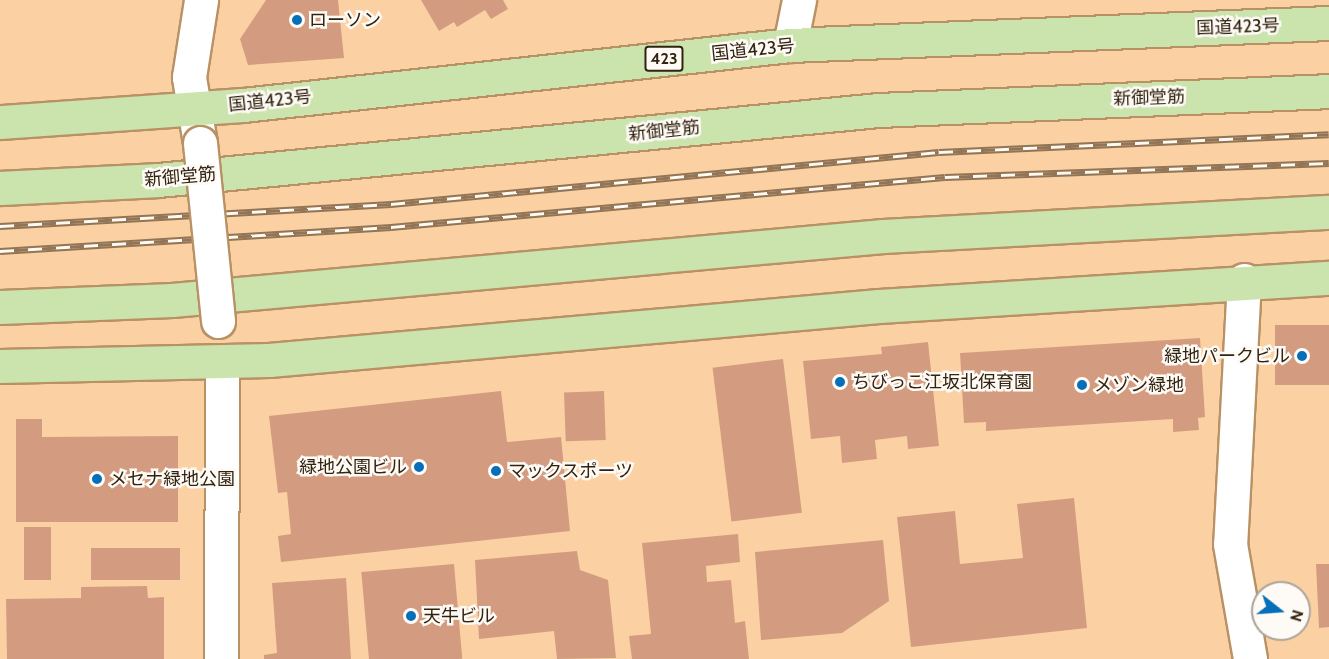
<!DOCTYPE html>
<meta charset="utf-8">
<style>
body{margin:0}
#map{position:relative;width:1329px;height:659px;overflow:hidden;background:#fbd1a3;font-family:Cabin,"Noto Sans JP",sans-serif}
div>[style]{position:absolute}
.building>*{inset:0;background:#d39c80;transform-origin:0 0}
.roads{filter:drop-shadow(2px 0 #b89165) drop-shadow(-2px 0 #b89165) drop-shadow(0 2px #b89165) drop-shadow(0 -2px #b89165)}
.minor>*{height:33px;margin:-16.5px;padding:0 16.5px;transform-origin:16.5px;border-radius:16.5px;background:#fff}
.tertiary>*{height:33px;margin:-16.5px;padding:0 16.5px;transform-origin:16.5px;border-radius:16.5px;background:#fff}
.trunk>*{height:33px;margin:-16.5px;padding:0 16.5px;transform-origin:16.5px;border-radius:16.5px;background:#cbe4ae}
.rail>*{height:7px;margin-top:-3.5px;transform-origin:0;background:repeating-linear-gradient(90deg,#fefaf5 0 14px,#917556 0 28px);box-sizing:border-box;border-block:2px solid #917556}
.bridges{filter:drop-shadow(2px 0 #b89165) drop-shadow(-2px 0 #b89165) drop-shadow(0 2px #b89165) drop-shadow(0 -2px #b89165)}
.minor-bridge>*{height:33px;margin:-16.5px;padding:0 16.5px;transform-origin:16.5px;border-radius:16.5px;background:#fff}
.dots>*{width:16px;height:16px;translate:-50% -50%;box-sizing:border-box;border:3px solid #fefaf5;border-radius:50%}
span{translate:-50% -50%;white-space:nowrap;text-align:center;line-height:1.15;-webkit-text-stroke:5px #fefaf5;paint-order:stroke}
.shield-label span{padding:2px 4px;background:#fefaf5;border:2px solid;border-radius:4px;-webkit-text-stroke-width:0}
.shield-label{font-size:16px;color:#322310;font-weight:700}
.poi-label{font-size:18px;color:#322310}
.left{translate:0 -50%;text-align:left}
.right{translate:-100% -50%;text-align:right}
.street-label{font-size:18px;color:#322310}
.north{position:absolute;left:1251px;top:581px;width:60px;height:60px;box-sizing:border-box;background:#fefaf5;border:2px solid #aca499;border-radius:50%;rotate:107deg;font-size:16px;font-weight:700;line-height:24px;text-align:center;color:#322310}
.north::after{content:'';display:block;margin:auto;width:21px;height:27px;background:#056fba;clip-path:polygon(50% 0,100% 100%,50% 72%,0 100%)}
</style>
<div id="map">
<div class="building">
<div style="clip-path:polygon(266px 0,338px 0,344px 58px,248px 65px,240px 39px)"></div>
<div style="clip-path:polygon(421px 0,503px 0,508px 9px,491px 19px,485px 10px,457px 27px,454px 22px,439px 31px)"></div>
<div style="left:1329px;top:325px;width:60px;height:54px;rotate:90deg"></div>
<div style="clip-path:polygon(1200px 338px,1205px 417px,1198px 418px,1199px 430px,1173px 432px,1173px 419px,986px 431px,986px 422px,964px 423px,960px 353px)"></div>
<div style="clip-path:polygon(928px 342px,939px 446px,908px 449px,907px 436px,875px 440px,877px 459px,842px 463px,840px 436px,811px 439px,803px 361px,882px 354px,881px 347px)"></div>
<div style="left:783px;top:359px;width:155px;height:71px;rotate:83deg"></div>
<div style="clip-path:polygon(501px 391px,507px 442px,561px 437px,570px 531px,281px 562px,278px 536px,291px 534px,287px 492px,278px 493px,269px 416px)"></div>
<div style="left:604px;top:391px;width:49px;height:40px;rotate:88deg"></div>
<div style="clip-path:polygon(16px 419px,42px 419px,42px 437px,178px 436px,178px 522px,16px 522px)"></div>
<div style="clip-path:polygon(1074px 498px,1087px 628px,911px 647px,897px 517px,955px 511px,960px 564px,1023px 558px,1017px 504px)"></div>
<div style="left:51px;top:527px;width:53px;height:27px;rotate:90deg"></div>
<div style="clip-path:polygon(738px 534px,740px 562px,706px 566px,707px 582px,731px 580px,735px 623px,745px 621px,749px 659px,632px 659px,629px 636px,651px 634px,642px 543px)"></div>
<div style="clip-path:polygon(883px 540px,889px 601px,842px 633px,761px 640px,755px 552px)"></div>
<div style="left:91px;top:548px;width:89px;height:32px"></div>
<div style="clip-path:polygon(577px 551px,580px 570px,608px 580px,616px 658px,557px 659px,554px 631px,479px 639px,475px 560px)"></div>
<div style="left:454px;top:564px;width:95px;height:93px;rotate:85deg"></div>
<div style="clip-path:polygon(1316px 564px,1329px 564px,1329px 627px,1319px 628px)"></div>
<div style="clip-path:polygon(346px 578px,351px 659px,264px 659px,264px 655px,277px 653px,272px 583px)"></div>
<div style="clip-path:polygon(147px 586px,148px 598px,164px 597px,164px 659px,7px 659px,6px 599px,81px 598px,81px 587px)"></div>
</div>
<div class="roads">
<div class="minor">
<div style="left:790px;top:45px;width:46px;rotate:-78.7deg"></div>
<div style="left:200px;top:143px;width:67px;rotate:-99.5deg"></div>
<div style="left:189px;top:77px;width:78px;rotate:-81.1deg"></div>
<div style="left:1244px;top:280px;width:264px;rotate:93deg"></div>
<div style="left:1230px;top:544px;width:117px;rotate:80.1deg"></div>
</div>
<div class="tertiary">
<div style="left:221px;top:659px;width:297px;rotate:-89.8deg"></div>
</div>
<div class="trunk">
<div style="left:0;top:122px;width:244px;rotate:-4deg"></div>
<div style="left:243px;top:105px;width:550px;rotate:-6.26deg"></div>
<div style="left:790px;top:45px;width:539px;rotate:-2.34deg"></div>
<div style="left:0;top:188px;width:158px;rotate:-2.9deg"></div>
<div style="left:158px;top:180px;width:723px;rotate:-5.55deg"></div>
<div style="left:878px;top:110px;width:451px;rotate:-2.4deg"></div>
<div style="left:0;top:307px;width:172px;rotate:-2.3deg"></div>
<div style="left:172px;top:300px;width:714px;rotate:-5.14deg"></div>
<div style="left:883px;top:236px;width:447px;rotate:-3.1deg"></div>
<div style="left:0;top:366px;width:269px;rotate:-1.3deg"></div>
<div style="left:269px;top:360px;width:612px;rotate:-5.06deg"></div>
<div style="left:879px;top:306px;width:451px;rotate:-3.6deg"></div>
</div>
</div>
<div class="rail">
<div style="left:0;top:226px;width:392px;rotate:-3.2deg"></div>
<div style="left:391px;top:204px;width:550px;rotate:-5.42deg"></div>
<div style="left:939px;top:152px;width:390px;rotate:-2.6deg"></div>
<div style="left:0;top:251px;width:392px;rotate:-3.5deg"></div>
<div style="left:391px;top:227px;width:556px;rotate:-5.16deg"></div>
<div style="left:945px;top:177px;width:384px;rotate:-2.1deg"></div>
</div>
<div class="bridges">
<div class="minor-bridge">
<div style="left:200px;top:143px;width:179px;rotate:84.2deg"></div>
</div>
</div>
<div class="dots">
<div style="left:297px;top:20px;background:#056fba"></div>
<div style="left:1302px;top:356px;background:#056fba"></div>
<div style="left:840px;top:382px;background:#056fba"></div>
<div style="left:1082px;top:385px;background:#056fba"></div>
<div style="left:419px;top:467px;background:#056fba"></div>
<div style="left:496px;top:471px;background:#056fba"></div>
<div style="left:97px;top:479px;background:#056fba"></div>
<div style="left:411px;top:616px;background:#056fba"></div>
</div>
<div class="shield-label">
<span style="left:664px;top:59px">423</span>
</div>
<div class="poi-label">
<span class="left" style="left:309px;top:20px">ローソン</span>
<span class="right" style="left:1290px;top:356px">緑地パークビル</span>
<span class="left" style="left:852px;top:382px">ちびっこ江坂北保育園</span>
<span class="left" style="left:1094px;top:385px">メゾン緑地</span>
<span class="right" style="left:407px;top:467px">緑地公園ビル</span>
<span class="left" style="left:508px;top:471px">マックスポーツ</span>
<span class="left" style="left:109px;top:479px">メセナ緑地公園</span>
<span class="left" style="left:423px;top:616px">天牛ビル</span>
</div>
<div class="street-label">
<span style="left:1238px;top:27px;rotate:-2deg">国道423号</span>
<span style="left:753px;top:50px;rotate:-6deg">国道423号</span>
<span style="left:1149px;top:98px;rotate:-2deg">新御堂筋</span>
<span style="left:270px;top:101px;rotate:-6deg">国道423号</span>
<span style="left:664px;top:131px;rotate:-6deg">新御堂筋</span>
<span style="left:180px;top:177px;rotate:-5deg">新御堂筋</span>
</div>
<div class="north">N</div>
</div>
